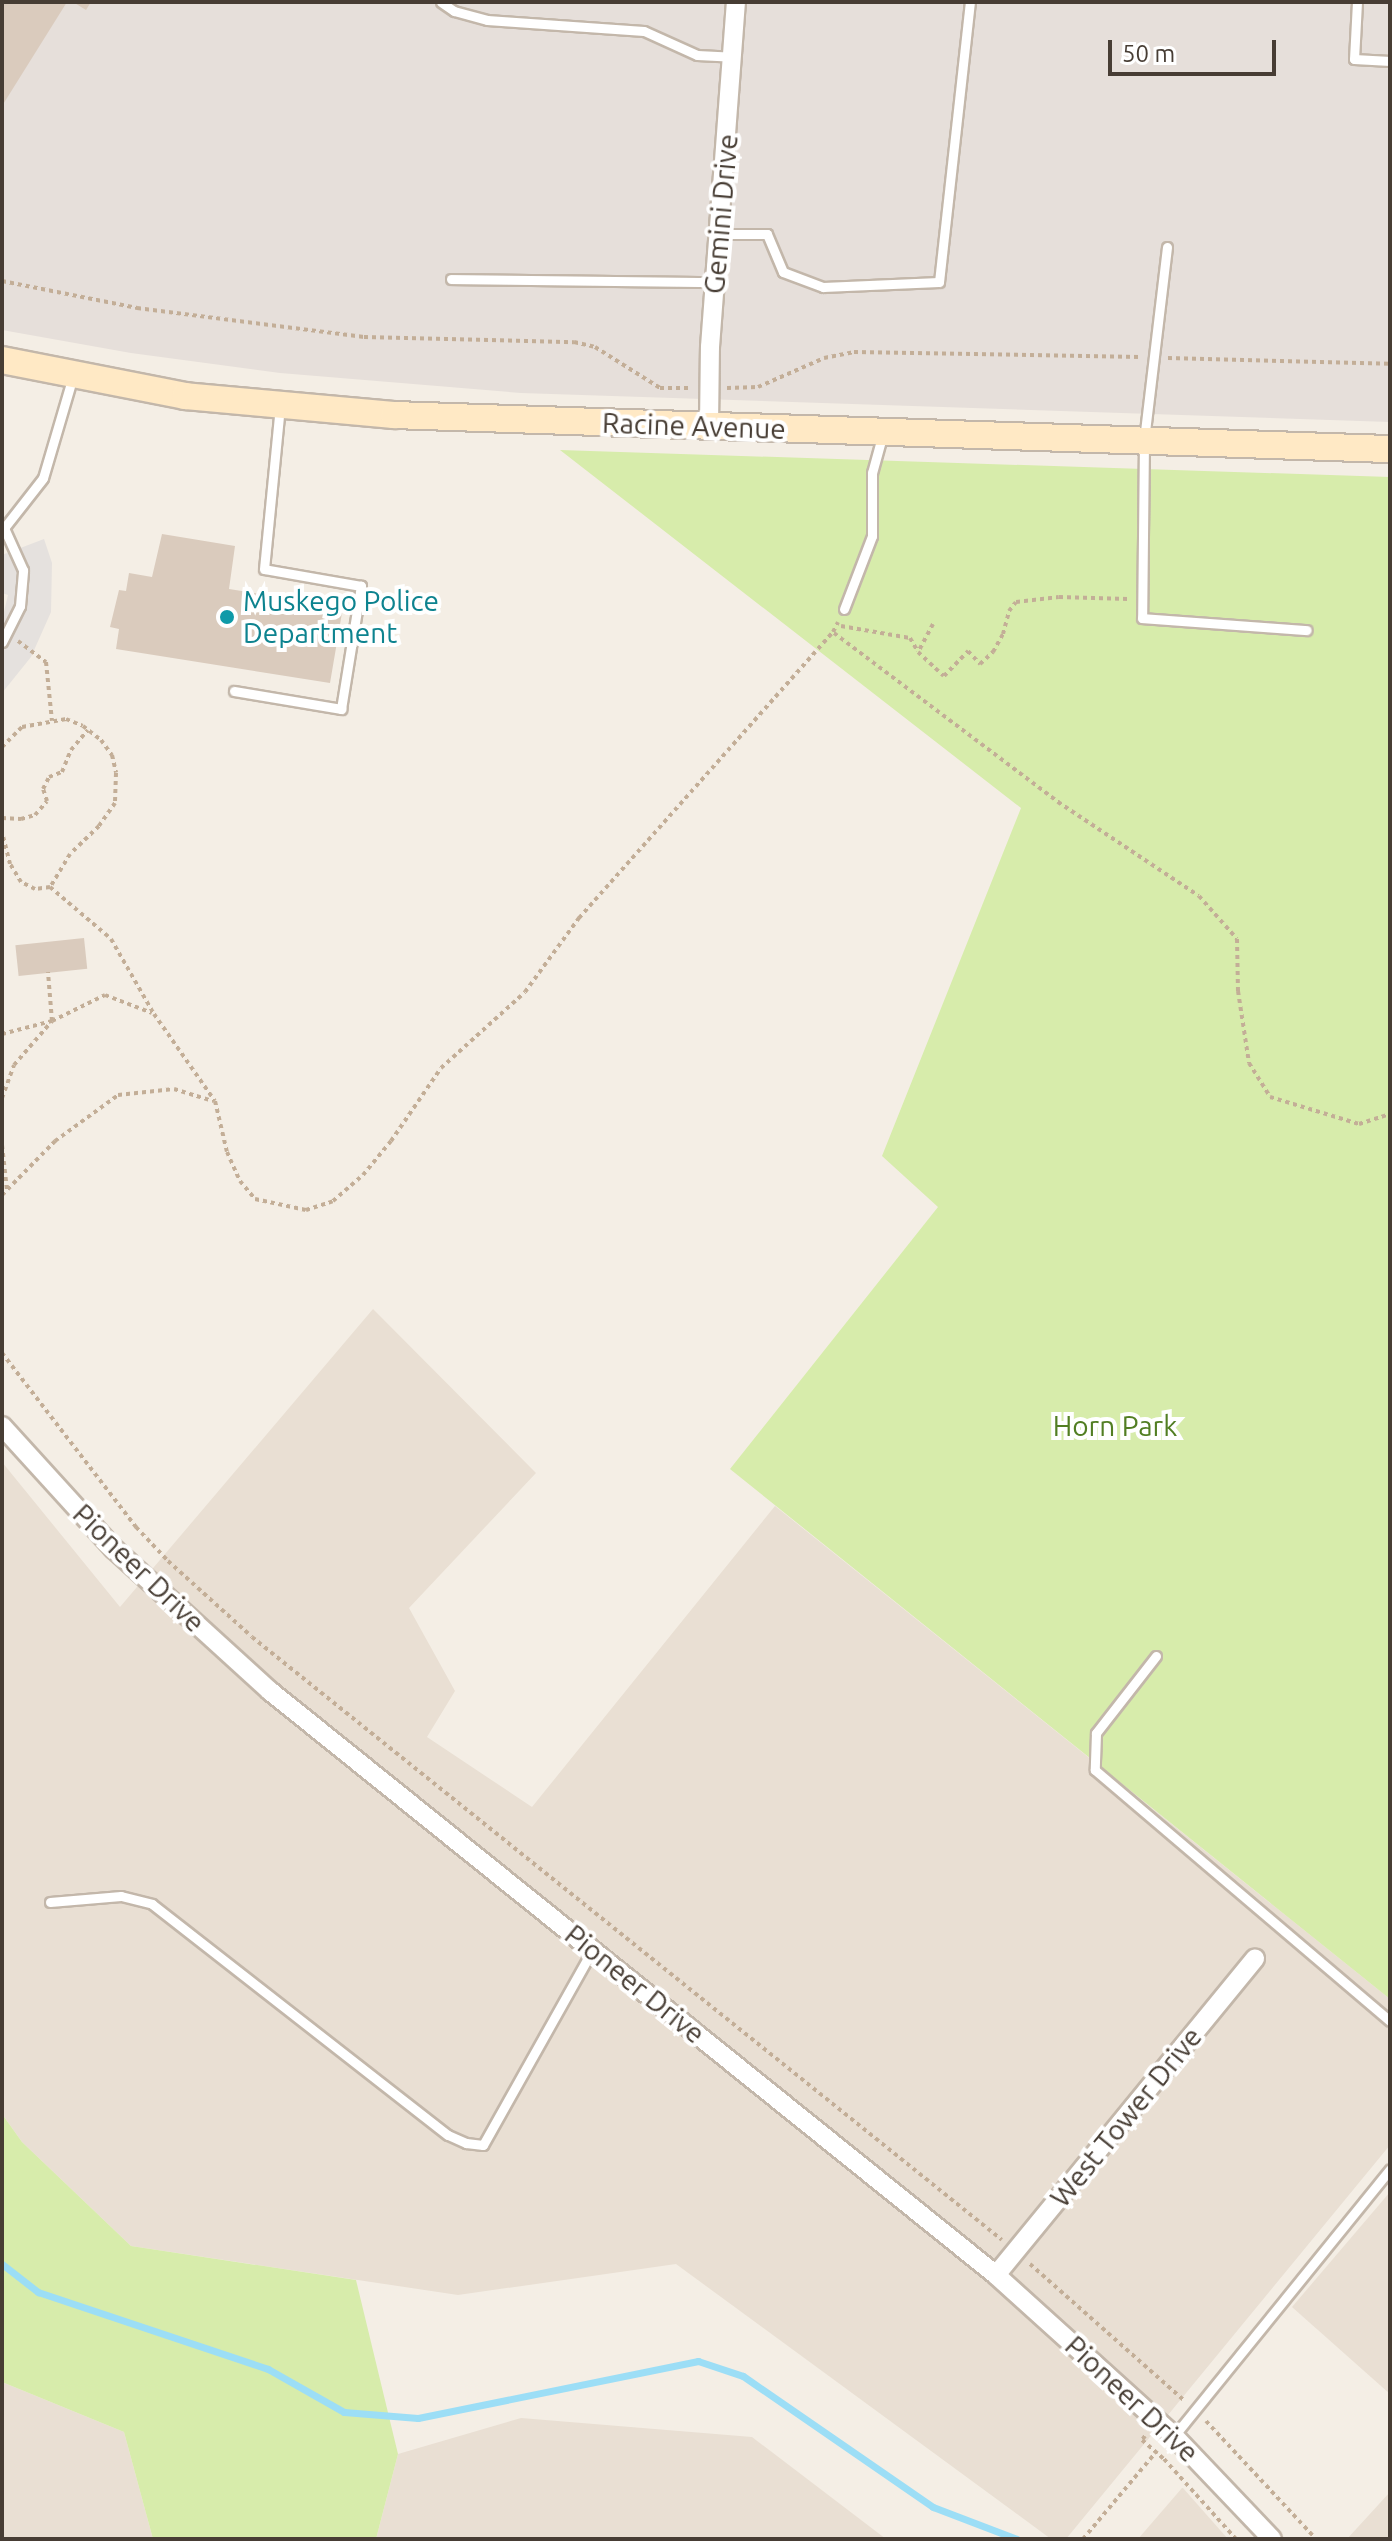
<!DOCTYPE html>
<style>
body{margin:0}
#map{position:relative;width:1392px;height:2541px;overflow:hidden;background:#f4eee5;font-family:Ubuntu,sans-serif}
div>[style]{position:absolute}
.residential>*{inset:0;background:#e9dfd3}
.industrial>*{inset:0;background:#e6dfda}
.green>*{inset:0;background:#d7ecab}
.parking>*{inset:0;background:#e5e1de}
.stream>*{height:7px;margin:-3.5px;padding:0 3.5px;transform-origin:3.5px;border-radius:3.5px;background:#9cdef6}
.building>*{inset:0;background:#dacbbd;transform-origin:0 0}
.path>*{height:4px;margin-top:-2px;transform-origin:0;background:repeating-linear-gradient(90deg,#c3ae97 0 4px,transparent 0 8px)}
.roads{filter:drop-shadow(2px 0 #c3b7aa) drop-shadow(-2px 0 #c3b7aa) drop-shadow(0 2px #c3b7aa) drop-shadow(0 -2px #c3b7aa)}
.lane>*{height:9px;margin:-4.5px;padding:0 4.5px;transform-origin:4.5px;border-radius:4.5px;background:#fff}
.street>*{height:18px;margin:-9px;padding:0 9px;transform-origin:9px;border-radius:9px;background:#fff}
.secondary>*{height:26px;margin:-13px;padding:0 13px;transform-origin:13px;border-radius:13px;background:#ffe9c5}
.dots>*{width:22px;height:22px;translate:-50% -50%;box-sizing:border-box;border:4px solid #fff;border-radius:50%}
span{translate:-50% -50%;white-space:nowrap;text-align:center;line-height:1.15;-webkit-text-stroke:8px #fff;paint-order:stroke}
.street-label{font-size:28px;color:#473d34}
.culture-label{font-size:28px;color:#0d838f}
.left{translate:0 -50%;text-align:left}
.park-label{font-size:28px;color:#527e23}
.frame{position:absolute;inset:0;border:4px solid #473d34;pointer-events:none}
.scale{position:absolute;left:1108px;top:40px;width:168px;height:36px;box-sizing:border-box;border:4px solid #473d34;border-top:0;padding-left:10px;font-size:24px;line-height:28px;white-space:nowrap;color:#473d34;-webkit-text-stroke:6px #fff;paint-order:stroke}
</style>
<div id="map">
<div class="residential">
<div style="clip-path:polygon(373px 1309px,536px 1473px,409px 1608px,455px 1691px,427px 1737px,532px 1807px,775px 1506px,1390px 1999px,1390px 2145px,1066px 2539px,1051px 2539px,676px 2264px,458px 2295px,131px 2246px,22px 2142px,2px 2114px,2px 1462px,120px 1607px)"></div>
<div style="clip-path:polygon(1390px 2192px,1390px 2394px,1292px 2307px)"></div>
<div style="clip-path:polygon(2px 2382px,124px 2432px,153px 2539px,2px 2539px)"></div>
<div style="clip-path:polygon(521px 2418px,752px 2437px,886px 2539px,376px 2539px,398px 2454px)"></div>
<div style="clip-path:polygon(1182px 2488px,1183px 2488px,1228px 2539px,1138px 2539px)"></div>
<div style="clip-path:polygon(1390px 2492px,1390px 2539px,1347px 2539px)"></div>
</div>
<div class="industrial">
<div style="clip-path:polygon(2px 2px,1390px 2px,1390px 422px,521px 393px,280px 373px,131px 353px,2px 330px)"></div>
</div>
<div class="green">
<div style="clip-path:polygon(560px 450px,1390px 477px,1390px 1999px,730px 1469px,938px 1207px,882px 1156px,1021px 808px)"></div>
<div style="clip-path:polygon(2px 2114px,22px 2142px,131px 2246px,356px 2280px,398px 2454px,376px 2539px,153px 2539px,124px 2432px,2px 2382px)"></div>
</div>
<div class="parking">
<div style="clip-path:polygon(44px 539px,52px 563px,51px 612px,31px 657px,2px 693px,2px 620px,8px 595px,2px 593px,2px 555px)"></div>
</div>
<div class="stream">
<div style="left:2px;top:2264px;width:46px;rotate:37.9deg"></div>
<div style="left:38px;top:2292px;width:243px;rotate:18.5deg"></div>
<div style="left:268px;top:2369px;width:87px;rotate:29.5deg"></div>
<div style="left:344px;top:2412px;width:74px;rotate:4.6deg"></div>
<div style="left:418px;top:2418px;width:286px;rotate:-11.5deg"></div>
<div style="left:698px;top:2361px;width:47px;rotate:18.4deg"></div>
<div style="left:743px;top:2376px;width:231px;rotate:34.6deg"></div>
<div style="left:933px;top:2507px;width:90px;rotate:20.9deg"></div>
</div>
<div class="building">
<div style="clip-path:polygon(2px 2px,67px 2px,2px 106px)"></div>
<div style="clip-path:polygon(73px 2px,91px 2px,86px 10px)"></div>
<div style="clip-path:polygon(162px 534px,235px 546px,229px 589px,343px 607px,330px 683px,116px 649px,119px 629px,110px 627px,119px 590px,126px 591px,129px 573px,152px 577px)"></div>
<div style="left:84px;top:938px;width:31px;height:69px;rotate:84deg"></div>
</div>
<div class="path">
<div style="left:2px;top:281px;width:138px;rotate:11.3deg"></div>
<div style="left:137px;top:308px;width:229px;rotate:7.3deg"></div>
<div style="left:364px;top:337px;width:210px;rotate:1.4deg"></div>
<div style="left:574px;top:342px;width:22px;rotate:13deg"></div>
<div style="left:595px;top:347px;width:77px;rotate:32.2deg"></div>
<div style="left:660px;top:388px;width:31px"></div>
<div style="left:1168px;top:358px;width:222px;rotate:1.5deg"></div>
<div style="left:727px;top:388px;width:31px;rotate:-2deg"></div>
<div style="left:758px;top:387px;width:72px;rotate:-23.7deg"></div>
<div style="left:824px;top:358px;width:31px;rotate:-11deg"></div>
<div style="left:854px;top:352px;width:286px;rotate:1deg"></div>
<div style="left:933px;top:624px;width:32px;rotate:118deg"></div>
<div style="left:918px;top:652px;width:35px;rotate:43deg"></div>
<div style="left:944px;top:676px;width:35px;rotate:-46deg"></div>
<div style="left:968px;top:651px;width:18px;rotate:47deg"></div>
<div style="left:980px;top:664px;width:18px;rotate:-43deg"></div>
<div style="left:993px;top:652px;width:21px;rotate:-61deg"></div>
<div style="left:1003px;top:634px;width:24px;rotate:-75deg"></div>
<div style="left:1009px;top:611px;width:11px;rotate:-52deg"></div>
<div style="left:1016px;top:602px;width:43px;rotate:-6.6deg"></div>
<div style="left:1059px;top:597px;width:69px;rotate:1.7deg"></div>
<div style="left:841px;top:626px;width:70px;rotate:9.9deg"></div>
<div style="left:910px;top:638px;width:16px;rotate:60deg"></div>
<div style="left:834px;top:633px;width:281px;rotate:37deg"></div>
<div style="left:1058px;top:802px;width:169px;rotate:33.7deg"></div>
<div style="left:1199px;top:896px;width:57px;rotate:48.5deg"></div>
<div style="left:1237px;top:939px;width:52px;rotate:88.9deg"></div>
<div style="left:1238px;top:991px;width:73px;rotate:81.3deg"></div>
<div style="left:1249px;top:1063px;width:40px;rotate:58deg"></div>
<div style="left:1270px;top:1097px;width:93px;rotate:16.9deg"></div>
<div style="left:1359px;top:1124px;width:33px;rotate:-18deg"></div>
<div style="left:18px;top:641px;width:35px;rotate:37deg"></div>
<div style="left:46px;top:662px;width:59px;rotate:84.2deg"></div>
<div style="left:2px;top:747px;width:28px;rotate:-45deg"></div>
<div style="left:22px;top:727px;width:45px;rotate:-10.3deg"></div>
<div style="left:66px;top:719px;width:18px;rotate:22deg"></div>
<div style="left:83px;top:726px;width:23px;rotate:38deg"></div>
<div style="left:101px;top:740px;width:19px;rotate:54deg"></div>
<div style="left:112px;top:755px;width:18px;rotate:77deg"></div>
<div style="left:116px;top:773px;width:30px;rotate:92deg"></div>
<div style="left:115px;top:803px;width:28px;rotate:125deg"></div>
<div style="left:99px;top:826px;width:40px;rotate:136deg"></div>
<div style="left:70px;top:854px;width:39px;rotate:121deg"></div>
<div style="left:50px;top:887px;width:15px;rotate:172deg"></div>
<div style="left:35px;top:889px;width:16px;rotate:-153deg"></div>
<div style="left:21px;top:882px;width:21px;rotate:-121deg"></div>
<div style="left:10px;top:864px;width:33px;rotate:-104deg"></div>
<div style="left:2px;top:818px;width:19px;rotate:3deg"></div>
<div style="left:21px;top:819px;width:15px;rotate:-16deg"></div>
<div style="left:35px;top:815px;width:18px;rotate:-49deg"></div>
<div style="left:47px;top:801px;width:13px;rotate:-108deg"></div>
<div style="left:43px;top:789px;width:13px;rotate:-63deg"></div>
<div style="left:49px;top:777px;width:14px;rotate:-21deg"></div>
<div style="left:62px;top:772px;width:24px;rotate:-68deg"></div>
<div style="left:71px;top:750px;width:26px;rotate:-50deg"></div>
<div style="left:50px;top:887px;width:80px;rotate:40.4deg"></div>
<div style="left:111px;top:939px;width:86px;rotate:60.2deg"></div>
<div style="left:154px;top:1014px;width:106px;rotate:55deg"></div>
<div style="left:215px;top:1101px;width:52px;rotate:76.8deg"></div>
<div style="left:227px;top:1152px;width:32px;rotate:66deg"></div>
<div style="left:240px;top:1181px;width:23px;rotate:50deg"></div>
<div style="left:255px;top:1199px;width:52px;rotate:12.2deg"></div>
<div style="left:306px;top:1210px;width:28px;rotate:-18deg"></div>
<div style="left:333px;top:1201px;width:40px;rotate:-41deg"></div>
<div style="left:363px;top:1175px;width:44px;rotate:-50.5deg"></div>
<div style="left:391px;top:1141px;width:88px;rotate:-55.6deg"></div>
<div style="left:441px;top:1068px;width:113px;rotate:-42.1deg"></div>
<div style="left:525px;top:992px;width:92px;rotate:-53.9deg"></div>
<div style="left:579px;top:918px;width:383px;rotate:-48.4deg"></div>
<div style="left:833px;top:632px;width:11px;rotate:-63deg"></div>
<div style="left:2px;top:1034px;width:52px;rotate:-14.6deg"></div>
<div style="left:52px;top:1021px;width:49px;rotate:-94.7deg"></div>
<div style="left:2px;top:1098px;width:35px;rotate:-70deg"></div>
<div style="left:14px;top:1065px;width:58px;rotate:-49.2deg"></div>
<div style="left:52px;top:1021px;width:59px;rotate:-26.1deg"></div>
<div style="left:105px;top:995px;width:50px;rotate:21deg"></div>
<div style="left:2px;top:1145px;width:45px;rotate:83.7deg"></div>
<div style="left:2px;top:1195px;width:76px;rotate:-45.5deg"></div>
<div style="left:55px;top:1141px;width:78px;rotate:-36.1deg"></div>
<div style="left:118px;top:1095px;width:56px;rotate:-6.1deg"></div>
<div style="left:174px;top:1089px;width:41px;rotate:17.1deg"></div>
<div style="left:2px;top:1353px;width:220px;rotate:52.4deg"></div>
<div style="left:136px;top:1527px;width:47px;rotate:46.7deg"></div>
<div style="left:168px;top:1561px;width:113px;rotate:42.1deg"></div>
<div style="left:252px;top:1637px;width:962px;rotate:38.8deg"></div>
<div style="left:1030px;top:2264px;width:207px;rotate:41.5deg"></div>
<div style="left:1206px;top:2421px;width:161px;rotate:47deg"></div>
<div style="left:1145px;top:2436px;width:5px;rotate:127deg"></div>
<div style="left:1142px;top:2440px;width:29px;rotate:41deg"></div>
<div style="left:1164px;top:2459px;width:108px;rotate:48deg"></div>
<div style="left:1083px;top:2539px;width:114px;rotate:-50deg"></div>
</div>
<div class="roads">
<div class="lane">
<div style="left:441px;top:2px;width:16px;rotate:35deg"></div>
<div style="left:454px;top:11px;width:34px;rotate:15deg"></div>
<div style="left:487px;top:20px;width:157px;rotate:4deg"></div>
<div style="left:644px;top:31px;width:58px;rotate:24.4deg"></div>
<div style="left:697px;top:55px;width:35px;rotate:3deg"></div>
<div style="left:1357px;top:2px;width:57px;rotate:93deg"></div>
<div style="left:1354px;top:59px;width:36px;rotate:3deg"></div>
<div style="left:719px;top:234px;width:48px"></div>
<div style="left:767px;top:234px;width:41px;rotate:67.2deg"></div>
<div style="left:783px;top:272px;width:43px;rotate:20.6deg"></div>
<div style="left:823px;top:287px;width:116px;rotate:-2.5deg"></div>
<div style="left:939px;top:282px;width:282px;rotate:-83.7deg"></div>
<div style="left:1167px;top:247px;width:195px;rotate:96.8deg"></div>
<div style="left:1144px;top:441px;width:177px;rotate:90.6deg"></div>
<div style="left:1142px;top:618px;width:165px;rotate:4.2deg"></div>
<div style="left:451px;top:279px;width:264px;rotate:0.7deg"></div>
<div style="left:844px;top:609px;width:78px;rotate:-69deg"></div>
<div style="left:872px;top:536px;width:63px;rotate:-90deg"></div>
<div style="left:872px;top:473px;width:41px;rotate:-74.6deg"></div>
<div style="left:2px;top:642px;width:40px;rotate:-63.4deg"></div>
<div style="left:20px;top:606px;width:36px;rotate:-85deg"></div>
<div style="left:23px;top:570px;width:46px;rotate:-114.3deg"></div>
<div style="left:4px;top:528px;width:63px;rotate:-52deg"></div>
<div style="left:43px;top:478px;width:106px;rotate:-73.6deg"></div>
<div style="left:234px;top:691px;width:109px;rotate:9.5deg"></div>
<div style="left:341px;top:709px;width:125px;rotate:-80.8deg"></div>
<div style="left:361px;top:586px;width:98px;rotate:-170.1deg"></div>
<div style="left:264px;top:569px;width:164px;rotate:-84.4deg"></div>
<div style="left:1156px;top:1656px;width:98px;rotate:127.9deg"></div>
<div style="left:1096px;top:1733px;width:37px;rotate:92deg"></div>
<div style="left:1095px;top:1770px;width:387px;rotate:40.4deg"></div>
<div style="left:50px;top:1902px;width:71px;rotate:-4.8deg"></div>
<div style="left:121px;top:1896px;width:32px;rotate:14deg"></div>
<div style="left:152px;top:1904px;width:375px;rotate:38deg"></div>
<div style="left:448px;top:2135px;width:20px;rotate:24deg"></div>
<div style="left:466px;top:2143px;width:17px;rotate:7deg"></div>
<div style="left:483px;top:2145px;width:225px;rotate:-60.7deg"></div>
<div style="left:1174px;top:2436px;width:343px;rotate:-51deg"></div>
</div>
<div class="street">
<div style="left:709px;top:426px;width:79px;rotate:-89.3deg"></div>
<div style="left:710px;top:347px;width:346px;rotate:-85.7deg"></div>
<div style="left:2px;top:1426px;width:166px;rotate:47.7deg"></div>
<div style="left:114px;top:1549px;width:211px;rotate:42.3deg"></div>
<div style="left:270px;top:1691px;width:932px;rotate:38.81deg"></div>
<div style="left:996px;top:2275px;width:240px;rotate:42.1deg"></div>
<div style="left:1174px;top:2436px;width:142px;rotate:46.4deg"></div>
<div style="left:996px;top:2275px;width:409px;rotate:-50.7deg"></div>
</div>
<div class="secondary">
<div style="left:2px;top:360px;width:187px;rotate:11.1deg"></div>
<div style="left:185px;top:396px;width:210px;rotate:5.2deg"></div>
<div style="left:394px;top:415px;width:997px;rotate:1.96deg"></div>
</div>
</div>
<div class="dots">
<div style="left:227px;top:617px;background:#0f9aa8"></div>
</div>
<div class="street-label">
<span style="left:721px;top:214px;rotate:-85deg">Gemini Drive</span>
<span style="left:694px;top:426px;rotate:2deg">Racine Avenue</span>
<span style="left:139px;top:1568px;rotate:44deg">Pioneer Drive</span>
<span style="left:635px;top:1984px;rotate:39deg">Pioneer Drive</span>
<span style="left:1126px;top:2117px;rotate:-51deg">West Tower Drive</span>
<span style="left:1132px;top:2399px;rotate:43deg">Pioneer Drive</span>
</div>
<div class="culture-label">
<span class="left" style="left:243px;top:617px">Muskego Police<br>Department</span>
</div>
<div class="park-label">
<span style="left:1115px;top:1426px">Horn Park</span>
</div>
<div class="frame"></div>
<div class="scale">50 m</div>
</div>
